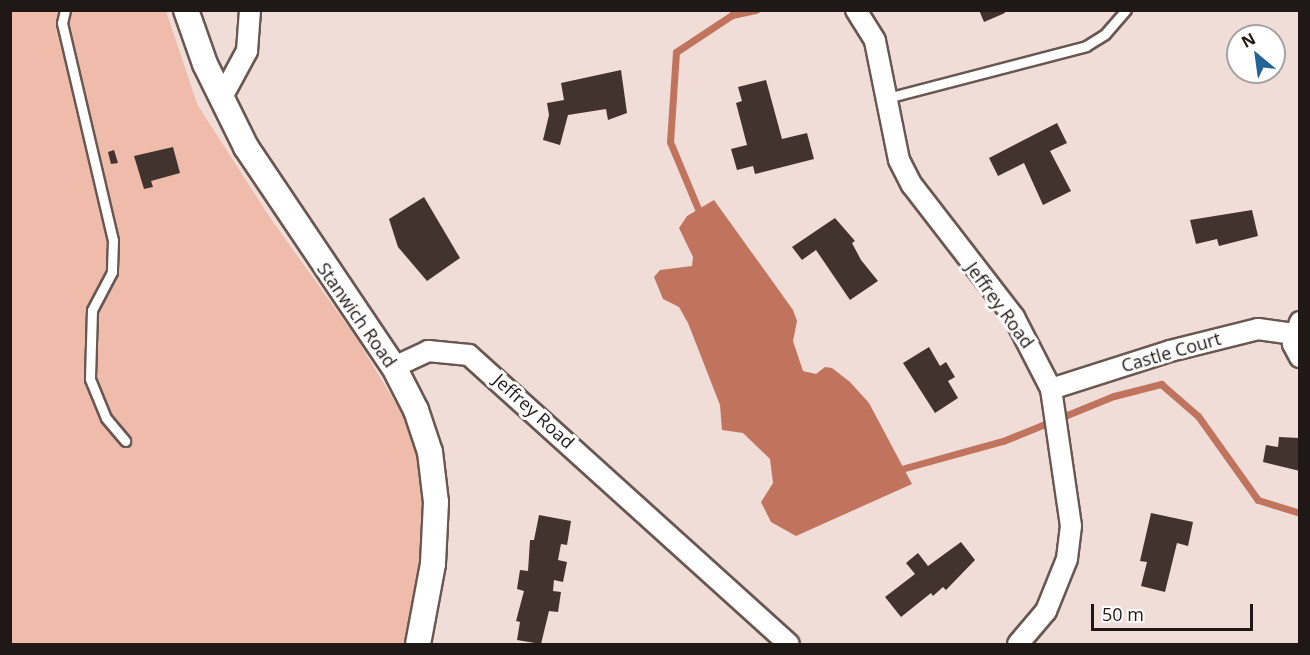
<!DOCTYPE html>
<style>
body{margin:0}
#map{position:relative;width:1310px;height:655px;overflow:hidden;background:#f1ddd7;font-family:"Open Sans",sans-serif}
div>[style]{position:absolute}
.green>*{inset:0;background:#efbcac}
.water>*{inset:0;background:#c0745d}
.stream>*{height:7px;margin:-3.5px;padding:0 3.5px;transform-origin:3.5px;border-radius:3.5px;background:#c0745d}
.building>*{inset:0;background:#42332e}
.roads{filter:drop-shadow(2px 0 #695752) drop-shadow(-2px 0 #695752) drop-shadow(0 2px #695752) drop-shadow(0 -2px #695752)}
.service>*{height:9px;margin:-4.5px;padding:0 4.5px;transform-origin:4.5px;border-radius:4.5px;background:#fff}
.minor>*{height:20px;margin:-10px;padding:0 10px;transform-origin:10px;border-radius:10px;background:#fff}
.tertiary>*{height:24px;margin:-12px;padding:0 12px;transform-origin:12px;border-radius:12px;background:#fff}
span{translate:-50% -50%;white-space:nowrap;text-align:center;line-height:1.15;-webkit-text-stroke:6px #fff;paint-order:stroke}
.street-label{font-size:18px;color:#1f1816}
.frame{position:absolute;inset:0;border:12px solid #1f1816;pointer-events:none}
.north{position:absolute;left:1226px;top:24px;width:60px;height:60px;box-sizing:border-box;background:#fff;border:2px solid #a5a3a2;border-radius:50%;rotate:331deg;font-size:16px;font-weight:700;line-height:24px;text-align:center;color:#1f1816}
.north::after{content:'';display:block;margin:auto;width:21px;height:27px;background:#226398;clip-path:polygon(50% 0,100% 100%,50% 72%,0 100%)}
.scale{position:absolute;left:1091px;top:604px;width:162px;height:27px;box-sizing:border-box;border:3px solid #1f1816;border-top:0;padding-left:8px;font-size:18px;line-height:21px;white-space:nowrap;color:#1f1816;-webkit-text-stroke:4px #fff;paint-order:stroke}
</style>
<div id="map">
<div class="green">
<div style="clip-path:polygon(10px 11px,166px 11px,197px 104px,271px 219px,357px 339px,410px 427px,426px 489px,422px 555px,405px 644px,11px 644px)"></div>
</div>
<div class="water">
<div style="clip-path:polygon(714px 200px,793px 310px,797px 321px,793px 341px,803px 371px,816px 374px,825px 367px,832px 368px,850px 382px,869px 403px,912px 484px,796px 536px,771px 522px,761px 502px,773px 483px,770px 459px,743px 433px,722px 430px,720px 405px,688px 323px,679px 307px,663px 299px,654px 277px,660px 270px,692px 266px,693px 257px,679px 228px,687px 216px)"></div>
</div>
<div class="stream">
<div style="left:701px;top:216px;width:80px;rotate:-112.7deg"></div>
<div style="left:670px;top:142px;width:90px;rotate:-86.2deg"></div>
<div style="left:676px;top:52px;width:67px;rotate:-33.5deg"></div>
<div style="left:732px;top:15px;width:25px;rotate:-12deg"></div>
<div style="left:894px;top:471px;width:113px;rotate:-15.4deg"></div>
<div style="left:1003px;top:441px;width:120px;rotate:-22.1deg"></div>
<div style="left:1114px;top:396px;width:49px;rotate:-14.3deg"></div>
<div style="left:1161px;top:384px;width:49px;rotate:40.9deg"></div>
<div style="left:1198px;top:416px;width:103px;rotate:54.5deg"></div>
<div style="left:1258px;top:500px;width:44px;rotate:17.2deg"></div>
</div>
<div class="building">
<div style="clip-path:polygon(979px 10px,1004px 10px,1005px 13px,984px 22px)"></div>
<div style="clip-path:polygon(621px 70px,627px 113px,608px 120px,606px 109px,568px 115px,560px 145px,543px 140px,549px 115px,547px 103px,564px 100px,561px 83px)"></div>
<div style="clip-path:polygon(766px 80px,782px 139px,807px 133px,814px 159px,755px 174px,753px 166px,737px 170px,731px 149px,747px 145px,736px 103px,742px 101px,738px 87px)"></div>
<div style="clip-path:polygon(1057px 123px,1067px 143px,1050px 151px,1071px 191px,1043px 205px,1024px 163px,998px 176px,989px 158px)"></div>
<div style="clip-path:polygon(173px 147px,180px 173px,151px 181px,153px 187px,144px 189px,134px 156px)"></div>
<div style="clip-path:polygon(114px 150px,118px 163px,111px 164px,108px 152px)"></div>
<div style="clip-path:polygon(424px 197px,460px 258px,427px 281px,398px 247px,389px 219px)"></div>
<div style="clip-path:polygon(1252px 210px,1258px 236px,1219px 246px,1217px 239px,1196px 244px,1190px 220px)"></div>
<div style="clip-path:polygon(835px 218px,855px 241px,852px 243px,861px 260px,878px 281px,850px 300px,816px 250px,802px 260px,792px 247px)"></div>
<div style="clip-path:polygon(929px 347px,940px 366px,946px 362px,955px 377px,948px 381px,958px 398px,935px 413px,903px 363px)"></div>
<div style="clip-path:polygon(1279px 437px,1300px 438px,1300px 471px,1263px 462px,1266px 445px,1278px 447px)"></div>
<div style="clip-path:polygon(1151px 513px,1193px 522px,1188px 546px,1177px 543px,1165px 592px,1141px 586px,1147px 562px,1140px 561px)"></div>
<div style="clip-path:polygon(539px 515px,571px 521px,567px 545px,561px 544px,558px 560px,567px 562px,563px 582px,554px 580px,553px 591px,561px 592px,558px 612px,549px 611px,541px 644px,517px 640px,520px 622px,516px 621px,524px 591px,517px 589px,520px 570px,528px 571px,530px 540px,534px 540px)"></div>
<div style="clip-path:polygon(961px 542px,975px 560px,946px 590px,943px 587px,933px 596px,931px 593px,901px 617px,885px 597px,915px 574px,906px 563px,918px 553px,928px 566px)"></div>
</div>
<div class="roads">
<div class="service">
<div style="left:65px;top:10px;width:13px;rotate:103deg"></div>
<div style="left:62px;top:23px;width:223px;rotate:76.8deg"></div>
<div style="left:113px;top:240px;width:32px;rotate:92deg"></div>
<div style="left:112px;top:272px;width:43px;rotate:117.8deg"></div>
<div style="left:92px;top:310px;width:69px;rotate:91.7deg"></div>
<div style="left:90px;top:379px;width:42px;rotate:67.7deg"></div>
<div style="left:106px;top:418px;width:30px;rotate:50deg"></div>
<div style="left:887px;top:98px;width:206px;rotate:-14.6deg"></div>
<div style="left:1086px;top:46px;width:22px;rotate:-32deg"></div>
<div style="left:1105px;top:34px;width:32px;rotate:-49deg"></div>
</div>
<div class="minor">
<div style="left:856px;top:10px;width:36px;rotate:58deg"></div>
<div style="left:875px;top:41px;width:121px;rotate:78.6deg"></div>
<div style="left:899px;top:160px;width:28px;rotate:63deg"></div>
<div style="left:912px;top:185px;width:167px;rotate:52.3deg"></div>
<div style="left:1014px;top:317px;width:81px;rotate:62.8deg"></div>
<div style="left:1051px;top:389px;width:138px;rotate:81.7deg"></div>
<div style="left:1071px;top:526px;width:33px;rotate:97deg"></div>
<div style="left:1067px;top:559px;width:56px;rotate:112deg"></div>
<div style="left:1046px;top:611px;width:43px;rotate:130.3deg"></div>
<div style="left:221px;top:99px;width:55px;rotate:-61.6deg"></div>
<div style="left:247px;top:51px;width:41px;rotate:-85.8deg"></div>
<div style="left:1300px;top:322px;width:23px;rotate:108deg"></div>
<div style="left:1293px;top:344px;width:15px;rotate:62deg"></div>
<div style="left:394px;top:367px;width:38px;rotate:-25deg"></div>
<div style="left:428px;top:351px;width:41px;rotate:5.6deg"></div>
<div style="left:469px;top:355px;width:431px;rotate:42.1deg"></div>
<div style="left:1051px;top:389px;width:125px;rotate:-17.7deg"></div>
<div style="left:1170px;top:351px;width:91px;rotate:-14deg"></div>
<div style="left:1258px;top:329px;width:36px;rotate:8deg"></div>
</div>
<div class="tertiary">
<div style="left:186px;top:10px;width:57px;rotate:70.6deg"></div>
<div style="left:205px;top:64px;width:93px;rotate:63.7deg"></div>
<div style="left:246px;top:147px;width:265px;rotate:56.1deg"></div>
<div style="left:394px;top:367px;width:48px;rotate:62.9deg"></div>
<div style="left:416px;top:410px;width:44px;rotate:71.6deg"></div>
<div style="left:430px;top:452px;width:50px;rotate:83.2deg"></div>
<div style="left:436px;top:502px;width:62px;rotate:92.8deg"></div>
<div style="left:433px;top:564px;width:81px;rotate:100.6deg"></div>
</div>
</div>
<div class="street-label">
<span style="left:1000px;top:305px;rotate:54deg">Jeffrey Road</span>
<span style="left:357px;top:315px;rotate:55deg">Stanwich Road</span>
<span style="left:1171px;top:352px;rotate:-16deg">Castle Court</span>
<span style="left:534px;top:411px;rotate:42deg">Jeffrey Road</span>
</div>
<div class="frame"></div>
<div class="north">N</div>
<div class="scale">50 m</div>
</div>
